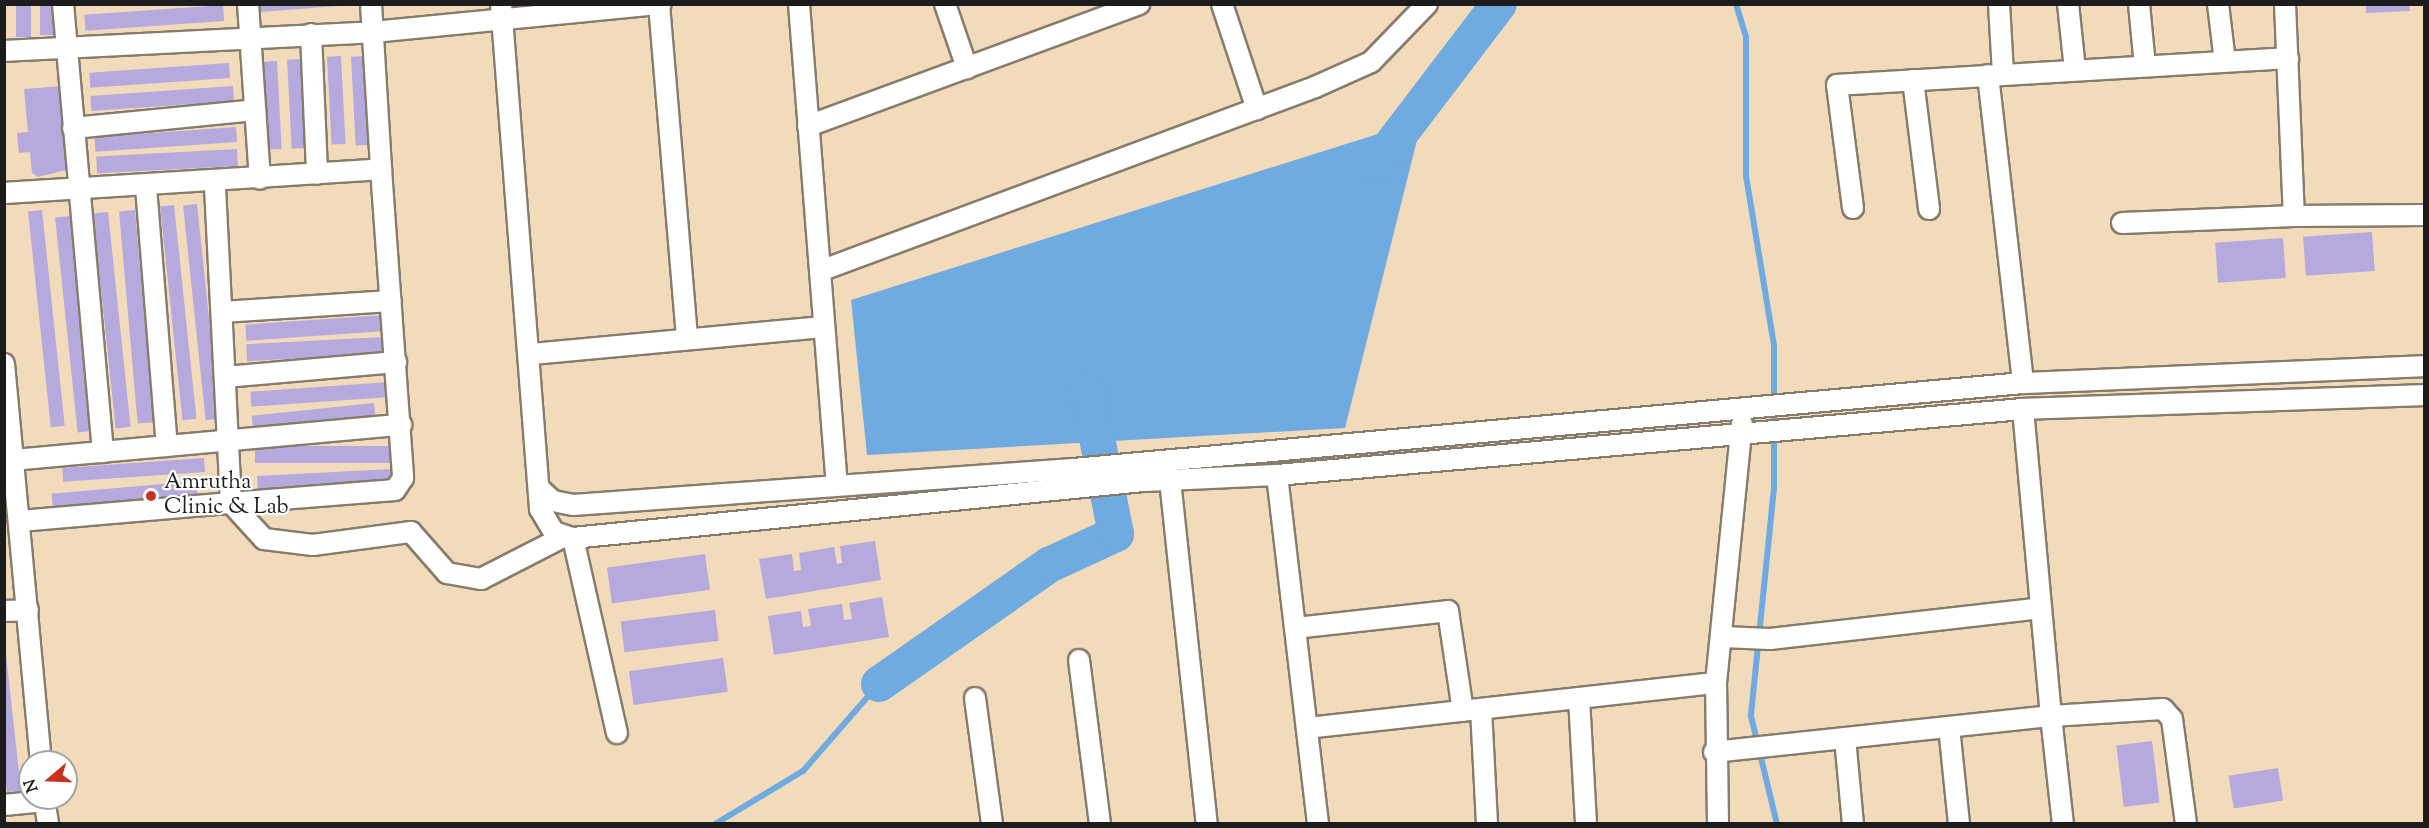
<!DOCTYPE html>
<style>
body{margin:0}
#map{position:relative;width:2429px;height:828px;overflow:hidden;background:#f2dbbb;font-family:"Sorts Mill Goudy",serif}
div>[style]{position:absolute}
.water>*{inset:0;background:#6fabe1}
.stream>*{height:6px;margin:-3px;padding:0 3px;transform-origin:3px;border-radius:3px;background:#6fabe1}
.river>*{height:36px;margin:-18px;padding:0 18px;transform-origin:18px;border-radius:18px;background:#6fabe1}
.building>*{inset:0;background:#b6a9de;transform-origin:0 0}
.roads{filter:drop-shadow(2px 0 #877c6c) drop-shadow(-2px 0 #877c6c) drop-shadow(0 2px #877c6c) drop-shadow(0 -2px #877c6c)}
.minor>*{height:20px;margin:-10px;padding:0 10px;transform-origin:10px;border-radius:10px;background:#fff}
.dots>*{width:16px;height:16px;translate:-50% -50%;box-sizing:border-box;border:3px solid #fff;border-radius:50%}
span{translate:-50% -50%;white-space:nowrap;text-align:center;line-height:1.15;-webkit-text-stroke:4.5px #fff;paint-order:stroke}
.poi-label{font-size:22px;color:#1c1c1c}
.left{translate:0 -50%;text-align:left}
.frame{position:absolute;inset:0;border:6px solid #1c1c1c;pointer-events:none}
.north{position:absolute;left:18px;top:750px;width:60px;height:60px;box-sizing:border-box;background:#fff;border:2px solid #a4a4a4;border-radius:50%;rotate:251deg;font-size:16px;font-weight:700;line-height:24px;text-align:center;color:#1c1c1c}
.north::after{content:'';display:block;margin:auto;width:21px;height:27px;background:#c8321e;clip-path:polygon(50% 0,100% 100%,50% 72%,0 100%)}
</style>
<div id="map">
<div class="water">
<div style="clip-path:polygon(1422px 120px,1345px 428px,867px 455px,851px 300px)"></div>
</div>
<div class="stream">
<div style="left:1736px;top:4px;width:34px;rotate:73deg"></div>
<div style="left:1746px;top:37px;width:139px;rotate:90deg"></div>
<div style="left:1746px;top:176px;width:172px;rotate:80.6deg"></div>
<div style="left:1774px;top:346px;width:142px;rotate:90deg"></div>
<div style="left:1774px;top:488px;width:229px;rotate:95.8deg"></div>
<div style="left:1751px;top:716px;width:111px;rotate:76.5deg"></div>
<div style="left:715px;top:824px;width:103px;rotate:-31.1deg"></div>
<div style="left:803px;top:771px;width:116px;rotate:-48.9deg"></div>
</div>
<div class="river">
<div style="left:1377px;top:164px;width:201px;rotate:-52.7deg"></div>
<div style="left:879px;top:684px;width:208px;rotate:-35deg"></div>
<div style="left:1049px;top:565px;width:74px;rotate:-24.8deg"></div>
<div style="left:1116px;top:534px;width:144px;rotate:-101.2deg"></div>
</div>
<div class="building">
<div style="left:16px;top:4px;width:15px;height:33px"></div>
<div style="left:40px;top:4px;width:15px;height:31px"></div>
<div style="clip-path:polygon(260px 4px,338px 4px,338px 6px,260px 12px)"></div>
<div style="clip-path:polygon(2366px 4px,2409px 4px,2410px 11px,2366px 13px)"></div>
<div style="left:223px;top:5px;width:16px;height:139px;rotate:86deg"></div>
<div style="left:341px;top:56px;width:88px;height:14px;rotate:87deg"></div>
<div style="left:365px;top:56px;width:89px;height:14px;rotate:87deg"></div>
<div style="left:301px;top:59px;width:89px;height:14px;rotate:87deg"></div>
<div style="left:277px;top:61px;width:88px;height:13px;rotate:87deg"></div>
<div style="left:229px;top:63px;width:15px;height:140px;rotate:86deg"></div>
<div style="clip-path:polygon(63px 86px,66px 170px,38px 177px,32px 173px,30px 152px,19px 153px,17px 133px,28px 132px,24px 89px)"></div>
<div style="left:233px;top:86px;width:15px;height:143px;rotate:86deg"></div>
<div style="left:236px;top:127px;width:15px;height:142px;rotate:86deg"></div>
<div style="left:237px;top:149px;width:17px;height:141px;rotate:87deg"></div>
<div style="left:197px;top:204px;width:216px;height:14px;rotate:84deg"></div>
<div style="left:174px;top:205px;width:215px;height:14px;rotate:84deg"></div>
<div style="left:42px;top:210px;width:217px;height:14px;rotate:84deg"></div>
<div style="left:135px;top:210px;width:213px;height:16px;rotate:85deg"></div>
<div style="left:108px;top:212px;width:216px;height:15px;rotate:84deg"></div>
<div style="left:70px;top:216px;width:216px;height:15px;rotate:84deg"></div>
<div style="left:2372px;top:232px;width:39px;height:69px;rotate:86deg"></div>
<div style="left:2283px;top:238px;width:40px;height:68px;rotate:86deg"></div>
<div style="left:384px;top:315px;width:16px;height:139px;rotate:86deg"></div>
<div style="left:384px;top:337px;width:17px;height:138px;rotate:87deg"></div>
<div style="left:389px;top:382px;width:15px;height:139px;rotate:86deg"></div>
<div style="left:374px;top:403px;width:19px;height:123px;rotate:84deg"></div>
<div style="left:392px;top:446px;width:17px;height:137px;rotate:90deg"></div>
<div style="left:204px;top:458px;width:14px;height:142px;rotate:86deg"></div>
<div style="left:392px;top:469px;width:17px;height:135px;rotate:87deg"></div>
<div style="left:196px;top:481px;width:22px;height:145px;rotate:85deg"></div>
<div style="clip-path:polygon(875px 541px,881px 580px,766px 599px,759px 559px,792px 554px,794px 571px,801px 570px,799px 553px,834px 547px,837px 564px,842px 563px,840px 546px)"></div>
<div style="left:705px;top:554px;width:36px;height:99px;rotate:82deg"></div>
<div style="clip-path:polygon(882px 597px,889px 637px,774px 655px,768px 616px,801px 611px,803px 627px,811px 626px,808px 609px,842px 604px,844px 620px,852px 619px,849px 603px)"></div>
<div style="left:715px;top:610px;width:31px;height:95px;rotate:83deg"></div>
<div style="clip-path:polygon(4px 636px,21px 791px,7px 792px,4px 771px)"></div>
<div style="left:723px;top:658px;width:34px;height:95px;rotate:82deg"></div>
<div style="left:2152px;top:741px;width:62px;height:36px;rotate:83deg"></div>
<div style="left:2278px;top:768px;width:33px;height:50px;rotate:81deg"></div>
</div>
<div class="roads">
<div class="minor">
<div style="left:63px;top:4px;width:450px;rotate:84.9deg"></div>
<div style="left:248px;top:4px;width:175px;rotate:86.1deg"></div>
<div style="left:371px;top:4px;width:165px;rotate:86.5deg"></div>
<div style="left:501px;top:4px;width:507px;rotate:85.58deg"></div>
<div style="left:540px;top:509px;width:27px;rotate:59deg"></div>
<div style="left:554px;top:532px;width:20px;rotate:18deg"></div>
<div style="left:573px;top:538px;width:574px;rotate:-5.7deg"></div>
<div style="left:1144px;top:481px;width:133px;rotate:-2.6deg"></div>
<div style="left:1277px;top:475px;width:749px;rotate:-5.06deg"></div>
<div style="left:2023px;top:409px;width:401px;rotate:-2deg"></div>
<div style="left:659px;top:4px;width:336px;rotate:85.2deg"></div>
<div style="left:799px;top:4px;width:481px;rotate:85.5deg"></div>
<div style="left:945px;top:4px;width:68px;rotate:71deg"></div>
<div style="left:1222px;top:4px;width:111px;rotate:71.6deg"></div>
<div style="left:1999px;top:4px;width:70px;rotate:86.7deg"></div>
<div style="left:2068px;top:4px;width:66px;rotate:83.9deg"></div>
<div style="left:2139px;top:4px;width:62px;rotate:84.5deg"></div>
<div style="left:2218px;top:4px;width:58px;rotate:83.1deg"></div>
<div style="left:2285px;top:4px;width:212px;rotate:87.6deg"></div>
<div style="left:2294px;top:216px;width:130px;rotate:-0.4deg"></div>
<div style="left:311px;top:34px;width:140px;rotate:87.5deg"></div>
<div style="left:4px;top:51px;width:369px;rotate:-2.9deg"></div>
<div style="left:373px;top:32px;width:289px;rotate:-5.6deg"></div>
<div style="left:1988px;top:75px;width:310px;rotate:83.5deg"></div>
<div style="left:1913px;top:80px;width:130px;rotate:82.9deg"></div>
<div style="left:808px;top:126px;width:353px;rotate:-20.2deg"></div>
<div style="left:73px;top:128px;width:183px;rotate:-5.6deg"></div>
<div style="left:146px;top:187px;width:260px;rotate:85.4deg"></div>
<div style="left:4px;top:193px;width:378px;rotate:-3.6deg"></div>
<div style="left:381px;top:169px;width:310px;rotate:85.9deg"></div>
<div style="left:403px;top:478px;width:14px;rotate:124deg"></div>
<div style="left:395px;top:490px;width:165px;rotate:175.5deg"></div>
<div style="left:231px;top:503px;width:321px;rotate:-92.9deg"></div>
<div style="left:1853px;top:208px;width:124px;rotate:-97.4deg"></div>
<div style="left:1837px;top:85px;width:452px;rotate:-3.4deg"></div>
<div style="left:2122px;top:223px;width:172px;rotate:-2.3deg"></div>
<div style="left:820px;top:271px;width:528px;rotate:-20.39deg"></div>
<div style="left:1315px;top:87px;width:61px;rotate:-24.1deg"></div>
<div style="left:1371px;top:62px;width:81px;rotate:-46deg"></div>
<div style="left:222px;top:312px;width:169px;rotate:-3.7deg"></div>
<div style="left:531px;top:354px;width:294px;rotate:-5.3deg"></div>
<div style="left:4px;top:364px;width:400px;rotate:84.7deg"></div>
<div style="left:225px;top:377px;width:172px;rotate:-5deg"></div>
<div style="left:2023px;top:409px;width:308px;rotate:84.8deg"></div>
<div style="left:2051px;top:716px;width:112px;rotate:-3.6deg"></div>
<div style="left:2163px;top:709px;width:13px;rotate:48deg"></div>
<div style="left:2172px;top:719px;width:106px;rotate:82.4deg"></div>
<div style="left:13px;top:460px;width:390px;rotate:-5.2deg"></div>
<div style="left:1277px;top:475px;width:351px;rotate:83.3deg"></div>
<div style="left:1170px;top:480px;width:346px;rotate:83.9deg"></div>
<div style="left:541px;top:490px;width:16px;rotate:43deg"></div>
<div style="left:553px;top:501px;width:20px;rotate:11deg"></div>
<div style="left:573px;top:505px;width:501px;rotate:-4.12deg"></div>
<div style="left:1073px;top:469px;width:954px;rotate:-5.17deg"></div>
<div style="left:2023px;top:383px;width:401px;rotate:-2.4deg"></div>
<div style="left:20px;top:521px;width:212px;rotate:-4.9deg"></div>
<div style="left:231px;top:503px;width:49px;rotate:47.5deg"></div>
<div style="left:264px;top:539px;width:49px;rotate:7deg"></div>
<div style="left:313px;top:545px;width:99px;rotate:-7.6deg"></div>
<div style="left:411px;top:532px;width:55px;rotate:48.7deg"></div>
<div style="left:447px;top:573px;width:35px;rotate:10deg"></div>
<div style="left:481px;top:579px;width:94px;rotate:-27.1deg"></div>
<div style="left:573px;top:538px;width:200px;rotate:77.3deg"></div>
<div style="left:4px;top:611px;width:24px;rotate:-2deg"></div>
<div style="left:1295px;top:628px;width:154px;rotate:-6.3deg"></div>
<div style="left:1448px;top:611px;width:101px;rotate:81.5deg"></div>
<div style="left:1722px;top:637px;width:48px;rotate:2.4deg"></div>
<div style="left:1770px;top:639px;width:273px;rotate:-6.5deg"></div>
<div style="left:1079px;top:660px;width:165px;rotate:82.7deg"></div>
<div style="left:975px;top:698px;width:127px;rotate:82.3deg"></div>
<div style="left:1579px;top:698px;width:126px;rotate:86.8deg"></div>
<div style="left:1481px;top:709px;width:115px;rotate:87deg"></div>
<div style="left:1949px;top:727px;width:98px;rotate:84.1deg"></div>
<div style="left:1307px;top:728px;width:411px;rotate:-6.3deg"></div>
<div style="left:1845px;top:738px;width:86px;rotate:84.7deg"></div>
<div style="left:1714px;top:752px;width:339px;rotate:-6.1deg"></div>
<div style="left:2051px;top:716px;width:109px;rotate:83.7deg"></div>
<div style="left:44px;top:798px;width:26px;rotate:81deg"></div>
<div style="left:4px;top:805px;width:41px;rotate:-5.6deg"></div>
<div style="left:1718px;top:824px;width:141px;rotate:-90.8deg"></div>
<div style="left:1716px;top:683px;width:261px;rotate:-84.3deg"></div>
</div>
</div>
<div class="dots">
<div style="left:151px;top:496px;background:#c8321e"></div>
</div>
<div class="poi-label">
<span class="left" style="left:164px;top:496px">Amrutha<br>Clinic &amp; Lab</span>
</div>
<div class="frame"></div>
<div class="north">N</div>
</div>
